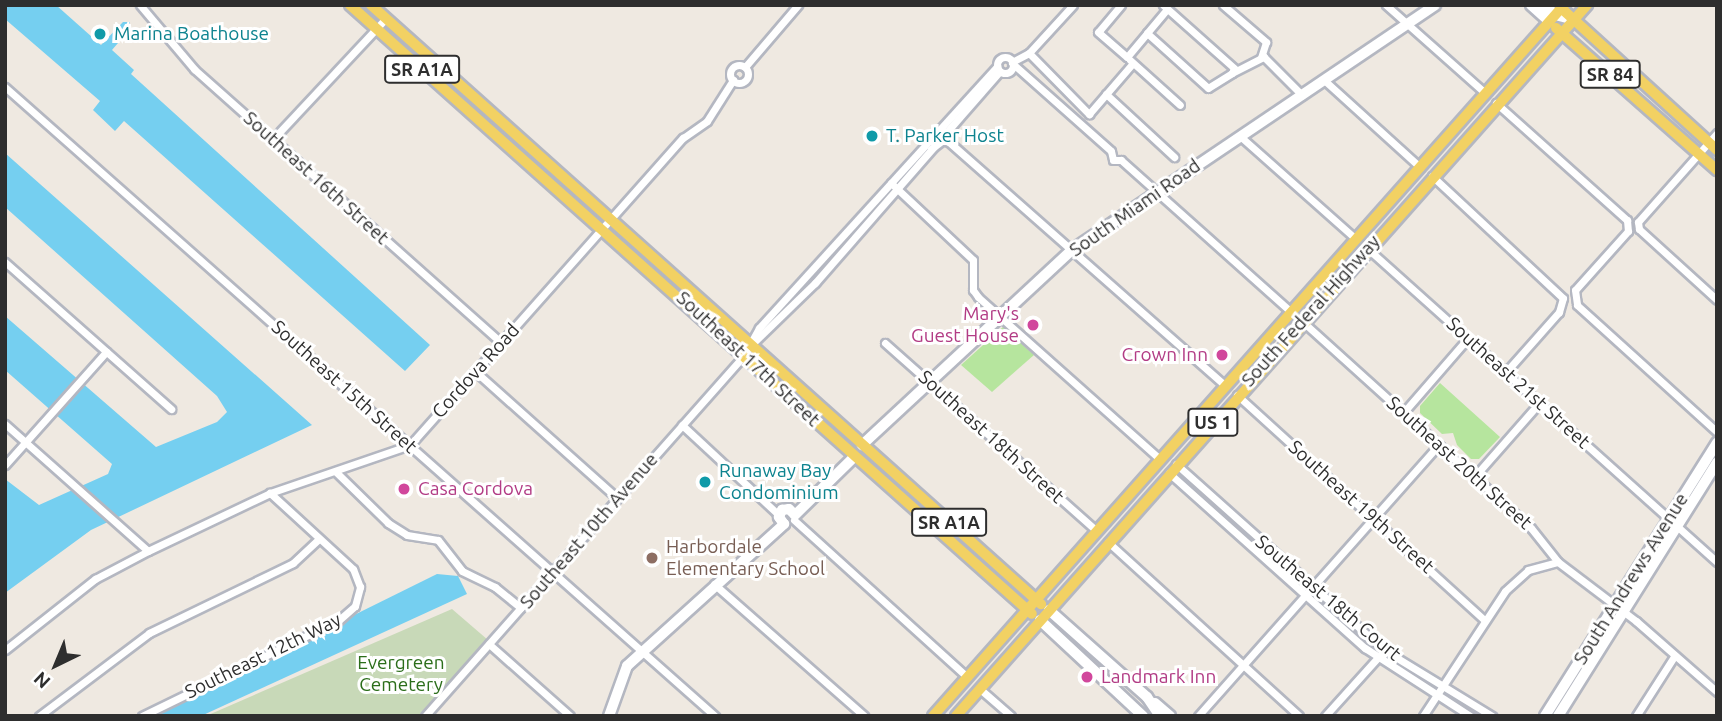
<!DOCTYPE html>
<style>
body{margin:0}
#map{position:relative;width:1722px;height:721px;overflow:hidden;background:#efe9e1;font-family:Ubuntu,sans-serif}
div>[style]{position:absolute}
.green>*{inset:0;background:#b6e59e}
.cemetery>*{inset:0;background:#c8d9b8}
.water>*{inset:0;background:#75cff0}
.roads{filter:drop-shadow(2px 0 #b4b7c1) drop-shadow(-2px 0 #b4b7c1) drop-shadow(0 2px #b4b7c1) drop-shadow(0 -2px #b4b7c1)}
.street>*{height:7px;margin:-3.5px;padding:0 3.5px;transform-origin:3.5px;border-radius:3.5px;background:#fff}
.street>.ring{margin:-3.5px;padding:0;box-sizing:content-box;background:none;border:7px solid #fff;border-radius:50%}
.secondary>*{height:10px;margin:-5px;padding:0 5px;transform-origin:5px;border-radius:5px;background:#fff}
.primary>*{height:10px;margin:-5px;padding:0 5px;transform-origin:5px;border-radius:5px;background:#f2d163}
.dots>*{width:19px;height:19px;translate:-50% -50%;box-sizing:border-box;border:4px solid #fff;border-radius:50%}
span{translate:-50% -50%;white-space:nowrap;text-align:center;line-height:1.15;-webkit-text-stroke:6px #fff;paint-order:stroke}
.shield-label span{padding:2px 5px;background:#fff;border:2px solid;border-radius:5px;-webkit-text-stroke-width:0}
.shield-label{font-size:18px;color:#2e2e2e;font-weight:700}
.culture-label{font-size:19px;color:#0d838f}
.left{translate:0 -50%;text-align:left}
.street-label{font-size:19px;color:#2e2e2e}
.hotel-label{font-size:19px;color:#b23c85}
.right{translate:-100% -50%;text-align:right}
.education-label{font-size:19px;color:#785e54}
.park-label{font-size:19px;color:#2c6e1b}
.frame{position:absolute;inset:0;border:7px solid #2e2e2e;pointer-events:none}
.north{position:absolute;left:21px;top:630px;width:70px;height:70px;-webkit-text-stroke:5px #fff;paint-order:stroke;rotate:223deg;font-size:19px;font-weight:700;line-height:28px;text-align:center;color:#2e2e2e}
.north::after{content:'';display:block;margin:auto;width:24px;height:32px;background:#2e2e2e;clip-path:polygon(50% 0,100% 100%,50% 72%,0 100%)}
</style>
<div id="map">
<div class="green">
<div style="clip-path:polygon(1003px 327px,1034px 355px,992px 392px,961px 365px)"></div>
<div style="clip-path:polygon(1440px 383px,1500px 437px,1479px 459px,1471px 459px,1457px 445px,1453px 433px,1442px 434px,1420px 413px,1420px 406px)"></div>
</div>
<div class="cemetery">
<div style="clip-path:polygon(452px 609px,488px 640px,418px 716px,206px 716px)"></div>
</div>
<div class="water">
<div style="clip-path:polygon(5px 5px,56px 5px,101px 45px,123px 22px,130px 22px,130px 29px,112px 50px,134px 70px,131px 74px,430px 345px,405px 371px,124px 121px,115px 131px,93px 110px,100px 101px,5px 19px)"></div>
<div style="clip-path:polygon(5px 153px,312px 425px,91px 530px,5px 593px,5px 479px,39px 505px,108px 474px,112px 464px,5px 370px,5px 316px,156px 447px,217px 422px,227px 412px,217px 396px,5px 207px)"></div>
<div style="clip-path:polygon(437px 574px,458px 576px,467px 594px,201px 716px,150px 716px)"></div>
</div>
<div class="roads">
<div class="street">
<div style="left:140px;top:5px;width:84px;rotate:49.8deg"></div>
<div style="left:194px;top:69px;width:411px;rotate:41.7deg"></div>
<div style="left:1121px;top:5px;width:35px;rotate:130deg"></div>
<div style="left:1098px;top:32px;width:38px;rotate:41deg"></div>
<div style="left:1127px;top:57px;width:31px;rotate:-50deg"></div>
<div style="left:1147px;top:33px;width:82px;rotate:42deg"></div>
<div style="left:1208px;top:88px;width:28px;rotate:-32deg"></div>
<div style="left:1232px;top:73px;width:5px;rotate:-68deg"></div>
<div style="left:1234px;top:68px;width:95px;rotate:-138.4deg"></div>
<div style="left:1223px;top:5px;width:57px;rotate:40.7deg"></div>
<div style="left:1266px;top:42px;width:16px;rotate:108deg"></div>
<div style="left:1386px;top:5px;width:132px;rotate:41.6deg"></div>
<div style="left:1147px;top:33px;width:31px;rotate:-50deg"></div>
<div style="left:1029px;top:53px;width:86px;rotate:45.5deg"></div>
<div style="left:1089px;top:114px;width:67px;rotate:-49.2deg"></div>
<div class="ring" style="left:997px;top:57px;width:9px;height:9px"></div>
<div style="left:1130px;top:60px;width:67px;rotate:42deg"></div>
<div style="left:1012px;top:62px;width:19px;rotate:-28deg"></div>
<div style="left:1029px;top:53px;width:65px;rotate:-47.5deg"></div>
<div style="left:1012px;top:63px;width:132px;rotate:41.6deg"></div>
<div style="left:1111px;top:151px;width:9px;rotate:77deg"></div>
<div style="left:1113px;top:160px;width:8px"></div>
<div style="left:1121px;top:160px;width:228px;rotate:41.8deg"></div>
<div class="ring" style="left:730px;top:65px;width:11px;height:11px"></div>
<div style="left:745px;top:67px;width:82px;rotate:-49.5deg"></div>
<div style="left:1232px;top:73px;width:36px;rotate:-27deg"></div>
<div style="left:1264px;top:57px;width:54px;rotate:45deg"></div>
<div style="left:1324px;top:80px;width:130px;rotate:42.2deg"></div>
<div style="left:5px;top:87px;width:949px;rotate:41.54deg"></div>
<div style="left:1106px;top:94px;width:93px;rotate:42.8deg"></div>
<div style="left:1496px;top:103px;width:176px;rotate:41.8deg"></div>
<div style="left:1627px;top:220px;width:11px;rotate:85deg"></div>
<div style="left:1628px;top:231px;width:79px;rotate:131.9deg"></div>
<div style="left:1575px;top:290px;width:15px;rotate:82deg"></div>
<div style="left:1577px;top:305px;width:189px;rotate:42.2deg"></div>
<div style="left:1717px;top:133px;width:119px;rotate:131.6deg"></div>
<div style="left:1638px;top:222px;width:7px;rotate:82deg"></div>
<div style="left:1639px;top:229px;width:105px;rotate:42.3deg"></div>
<div style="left:1241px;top:137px;width:154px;rotate:41.6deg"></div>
<div style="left:272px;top:140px;width:167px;rotate:-46.9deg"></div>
<div style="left:931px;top:149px;width:15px;rotate:-37deg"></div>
<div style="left:943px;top:140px;width:6px;rotate:18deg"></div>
<div style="left:949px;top:142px;width:369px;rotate:41.4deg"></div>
<div style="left:1432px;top:176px;width:179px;rotate:43deg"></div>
<div style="left:1563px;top:298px;width:15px;rotate:106deg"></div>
<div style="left:1559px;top:312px;width:80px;rotate:131.5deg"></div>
<div style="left:891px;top:183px;width:112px;rotate:43.2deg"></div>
<div style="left:973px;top:260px;width:30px;rotate:90deg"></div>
<div style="left:973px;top:290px;width:9px;rotate:54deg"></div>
<div style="left:978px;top:297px;width:244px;rotate:41.7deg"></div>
<div style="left:1368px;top:249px;width:469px;rotate:41.9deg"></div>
<div style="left:5px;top:262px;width:222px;rotate:41.5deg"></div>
<div style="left:1303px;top:322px;width:307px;rotate:42.1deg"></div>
<div style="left:1531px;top:528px;width:43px;rotate:51.5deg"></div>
<div style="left:1558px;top:562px;width:98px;rotate:37.1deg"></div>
<div style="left:1636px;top:621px;width:108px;rotate:41.2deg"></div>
<div style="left:885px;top:343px;width:283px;rotate:41.6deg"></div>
<div style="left:752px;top:344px;width:88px;rotate:-44.1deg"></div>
<div style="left:815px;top:283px;width:281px;rotate:-48.9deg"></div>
<div style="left:476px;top:372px;width:189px;rotate:41.8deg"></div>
<div style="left:1237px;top:395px;width:334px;rotate:42.3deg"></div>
<div style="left:1403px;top:413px;width:99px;rotate:-49.1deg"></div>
<div style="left:5px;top:424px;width:191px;rotate:41.6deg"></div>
<div style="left:682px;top:425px;width:132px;rotate:42.9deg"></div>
<div style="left:1176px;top:464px;width:279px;rotate:41.8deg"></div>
<div style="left:1384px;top:650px;width:127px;rotate:31.4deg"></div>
<div style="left:5px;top:465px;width:152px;rotate:-48.2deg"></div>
<div style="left:336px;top:472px;width:73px;rotate:44.4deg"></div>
<div style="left:388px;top:523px;width:22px;rotate:32deg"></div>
<div style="left:407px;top:535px;width:31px;rotate:9deg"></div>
<div style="left:438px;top:540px;width:39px;rotate:52deg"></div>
<div style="left:462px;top:571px;width:37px;rotate:26deg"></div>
<div style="left:495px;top:587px;width:33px;rotate:39deg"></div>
<div style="left:1169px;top:473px;width:263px;rotate:41.8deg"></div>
<div style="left:1365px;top:648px;width:125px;rotate:32.9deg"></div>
<div style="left:1475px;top:476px;width:98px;rotate:-48.7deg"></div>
<div style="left:794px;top:520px;width:234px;rotate:42.2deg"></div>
<div style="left:1108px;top:542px;width:258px;rotate:42.3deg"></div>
<div style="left:714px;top:584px;width:200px;rotate:41.3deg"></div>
<div style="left:489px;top:644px;width:108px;rotate:41.6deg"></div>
<div style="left:5px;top:650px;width:115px;rotate:-38.3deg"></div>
<div style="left:95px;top:579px;width:60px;rotate:-27.8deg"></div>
<div style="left:148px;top:551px;width:135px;rotate:-25.4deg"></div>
<div style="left:270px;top:493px;width:148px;rotate:-18.9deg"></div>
<div style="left:410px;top:445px;width:411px;rotate:-48.4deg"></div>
<div style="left:683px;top:138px;width:29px;rotate:-35deg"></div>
<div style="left:707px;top:121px;width:49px;rotate:-57.6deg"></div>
<div style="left:980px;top:689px;width:41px;rotate:41.1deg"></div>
<div style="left:39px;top:716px;width:138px;rotate:-37deg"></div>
<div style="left:149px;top:633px;width:160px;rotate:-25.9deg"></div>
<div style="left:293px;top:563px;width:35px;rotate:-43deg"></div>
<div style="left:142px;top:716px;width:219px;rotate:-26deg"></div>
<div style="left:339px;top:620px;width:21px;rotate:-41deg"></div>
<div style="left:355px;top:606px;width:20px;rotate:-75deg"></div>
<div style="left:360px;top:587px;width:19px;rotate:-111deg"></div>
<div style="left:353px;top:569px;width:113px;rotate:-137.5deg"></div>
<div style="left:425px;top:716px;width:482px;rotate:-48.5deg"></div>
<div style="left:744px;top:355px;width:31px;rotate:-61deg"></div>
<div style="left:759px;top:328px;width:354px;rotate:-47.7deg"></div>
<div style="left:1198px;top:716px;width:363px;rotate:-48.4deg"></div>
<div style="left:1325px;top:716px;width:84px;rotate:-47.9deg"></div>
<div style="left:1423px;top:716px;width:149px;rotate:-56.7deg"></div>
<div style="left:1505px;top:591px;width:31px;rotate:-42deg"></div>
<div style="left:1528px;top:570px;width:31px;rotate:-15deg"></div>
<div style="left:1636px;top:716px;width:72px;rotate:-57.4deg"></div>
</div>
<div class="secondary">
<div style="left:1531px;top:5px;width:24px;rotate:42deg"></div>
<div style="left:1545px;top:5px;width:14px;rotate:45deg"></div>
<div style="left:1555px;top:15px;width:21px;rotate:14deg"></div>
<div style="left:862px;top:445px;width:287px;rotate:-42.9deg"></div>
<div style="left:1072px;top:250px;width:438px;rotate:-34deg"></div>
<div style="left:795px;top:515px;width:83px;rotate:-44.5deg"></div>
<div style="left:784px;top:524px;width:9px;rotate:-126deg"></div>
<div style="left:779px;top:517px;width:8px;rotate:-67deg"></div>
<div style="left:782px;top:510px;width:7px;rotate:-8deg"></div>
<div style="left:789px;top:509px;width:8px;rotate:45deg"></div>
<div style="left:1049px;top:610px;width:131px;rotate:41.6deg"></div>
<div style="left:1147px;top:697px;width:23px;rotate:56deg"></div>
<div style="left:1040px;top:620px;width:141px;rotate:43deg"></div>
<div style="left:1155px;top:703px;width:20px;rotate:41deg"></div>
<div style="left:609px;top:716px;width:53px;rotate:-70.2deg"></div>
<div style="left:627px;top:666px;width:212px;rotate:-42.1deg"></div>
<div style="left:1545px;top:716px;width:323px;rotate:-57.8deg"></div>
<div style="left:1558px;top:716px;width:299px;rotate:-57.9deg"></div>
</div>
<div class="primary">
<div style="left:350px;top:5px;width:914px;rotate:41.76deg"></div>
<div style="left:371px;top:5px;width:899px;rotate:41.8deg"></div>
<div style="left:1561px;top:8px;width:211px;rotate:42.3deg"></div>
<div style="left:1556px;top:28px;width:215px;rotate:41.4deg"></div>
<div style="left:933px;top:716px;width:951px;rotate:-48.41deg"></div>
<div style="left:956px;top:716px;width:951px;rotate:-48.41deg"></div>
</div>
</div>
<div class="dots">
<div style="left:100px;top:34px;background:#0f9aa8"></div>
<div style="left:872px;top:136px;background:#0f9aa8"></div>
<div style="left:1033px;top:325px;background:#d1479c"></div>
<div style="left:1222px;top:355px;background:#d1479c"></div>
<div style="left:705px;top:482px;background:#0f9aa8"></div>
<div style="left:404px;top:489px;background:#d1479c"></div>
<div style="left:652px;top:558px;background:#8d6e63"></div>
<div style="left:1087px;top:677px;background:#d1479c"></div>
</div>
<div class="shield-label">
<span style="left:422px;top:69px">SR A1A</span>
<span style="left:1610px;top:74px">SR 84</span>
<span style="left:1213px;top:422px">US 1</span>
<span style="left:949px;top:522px">SR A1A</span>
</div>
<div class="culture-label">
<span class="left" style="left:114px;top:34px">Marina Boathouse</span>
<span class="left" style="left:886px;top:136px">T. Parker Host</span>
<span class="left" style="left:719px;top:482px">Runaway Bay<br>Condominium</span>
</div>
<div class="street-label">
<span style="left:316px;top:178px;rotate:42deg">Southeast 16th Street</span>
<span style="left:1135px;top:208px;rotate:-35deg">South Miami Road</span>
<span style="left:1311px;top:311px;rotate:-48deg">South Federal Highway</span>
<span style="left:748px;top:359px;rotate:43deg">Southeast 17th Street</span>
<span style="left:476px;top:371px;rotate:-48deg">Cordova Road</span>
<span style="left:1518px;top:383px;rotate:42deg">Southeast 21st Street</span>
<span style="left:344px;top:387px;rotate:42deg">Southeast 15th Street</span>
<span style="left:991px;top:437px;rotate:42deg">Southeast 18th Street</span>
<span style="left:1459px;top:463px;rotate:42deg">Southeast 20th Street</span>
<span style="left:1361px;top:507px;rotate:42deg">Southeast 19th Street</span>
<span style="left:589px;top:531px;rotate:-49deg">Southeast 10th Avenue</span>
<span style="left:1631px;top:579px;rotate:-58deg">South Andrews Avenue</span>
<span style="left:1328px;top:598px;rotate:40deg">Southeast 18th Court</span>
<span style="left:263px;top:656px;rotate:-26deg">Southeast 12th Way</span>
</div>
<div class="hotel-label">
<span class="right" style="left:1019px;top:325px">Mary's<br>Guest House</span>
<span class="right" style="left:1208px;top:355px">Crown Inn</span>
<span class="left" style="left:418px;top:489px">Casa Cordova</span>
<span class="left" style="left:1101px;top:677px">Landmark Inn</span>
</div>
<div class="education-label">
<span class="left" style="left:666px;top:558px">Harbordale<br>Elementary School</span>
</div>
<div class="park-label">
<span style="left:401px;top:674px">Evergreen<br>Cemetery</span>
</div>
<div class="frame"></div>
<div class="north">N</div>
</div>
